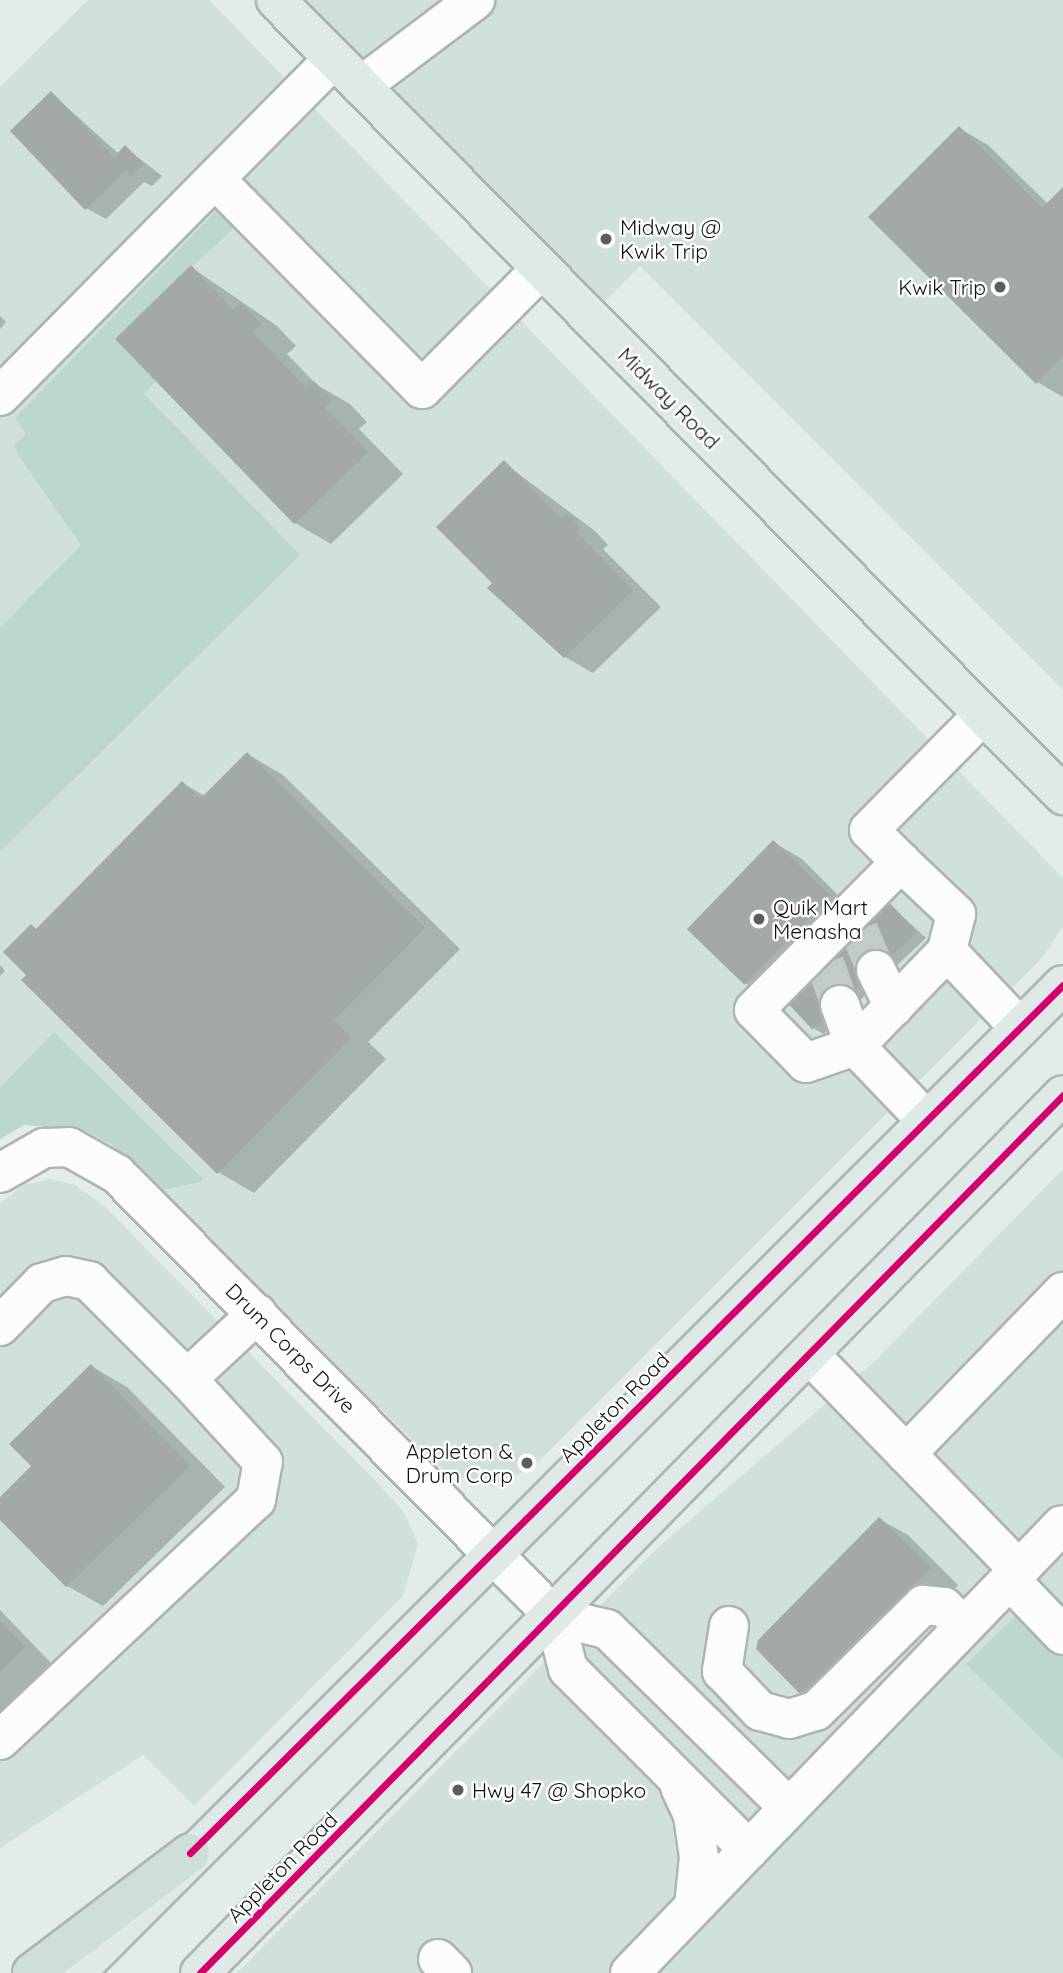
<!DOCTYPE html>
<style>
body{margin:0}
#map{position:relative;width:1063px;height:1973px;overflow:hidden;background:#e2ece9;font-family:Quicksand,sans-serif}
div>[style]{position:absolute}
.built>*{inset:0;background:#d0e0dd}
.green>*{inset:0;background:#bcd7d0}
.shadow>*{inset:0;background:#0003}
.building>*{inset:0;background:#a2a9a7;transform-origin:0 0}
.minor-tunnel>*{height:38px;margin-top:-19px;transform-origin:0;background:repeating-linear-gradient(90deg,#c2cbc9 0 38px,transparent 0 57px)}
.roads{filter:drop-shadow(2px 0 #adb4b2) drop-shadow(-2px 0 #adb4b2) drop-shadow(0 2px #adb4b2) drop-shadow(0 -2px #adb4b2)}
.minor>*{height:38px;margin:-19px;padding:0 19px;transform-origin:19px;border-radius:19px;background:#fbfcfc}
.major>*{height:38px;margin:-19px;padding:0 19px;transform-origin:19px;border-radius:19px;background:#dfeae8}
.highway>*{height:38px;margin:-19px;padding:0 19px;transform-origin:19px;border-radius:19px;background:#cddedb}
.cycleway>*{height:7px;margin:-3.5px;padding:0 3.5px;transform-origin:3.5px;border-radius:3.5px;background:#d6006c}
.dots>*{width:19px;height:19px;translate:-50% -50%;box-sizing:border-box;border:4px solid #fff;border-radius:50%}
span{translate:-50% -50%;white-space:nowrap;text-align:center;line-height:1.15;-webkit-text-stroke:5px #fff;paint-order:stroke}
.poi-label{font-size:21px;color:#0e1312}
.left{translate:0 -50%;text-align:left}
.right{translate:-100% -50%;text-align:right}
.street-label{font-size:21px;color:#0e1312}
</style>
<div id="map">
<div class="built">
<div style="clip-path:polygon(88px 0,209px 0,1063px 878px,1063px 926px,1043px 957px,535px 1465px,492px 1487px,444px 1471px,112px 1145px,52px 1124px,24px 1125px,0 1139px,0 87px)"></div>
<div style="clip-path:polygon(276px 0,1063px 0,1063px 690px,640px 266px,590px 317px)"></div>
<div style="clip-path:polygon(1063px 1169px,1063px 1973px,237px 1973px,655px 1550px,874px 1362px)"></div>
<div style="clip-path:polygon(51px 1179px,75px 1185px,103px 1205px,373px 1478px,403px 1511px,418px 1544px,403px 1596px,194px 1806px,143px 1755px,0 1848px,0 1203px,23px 1185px)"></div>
</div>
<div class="green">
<div style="clip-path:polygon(216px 211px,226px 213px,234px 228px,115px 339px,156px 381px,144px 394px,300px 555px,0 852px,0 628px,81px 545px,18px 455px,14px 445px,26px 434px,15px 418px)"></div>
<div style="clip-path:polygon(54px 1032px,203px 1179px,200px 1182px,163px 1190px,112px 1145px,84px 1130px,24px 1125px,0 1139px,0 1088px)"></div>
<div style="clip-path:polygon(1021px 1611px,1063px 1654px,1063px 1760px,966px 1664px)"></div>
</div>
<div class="shadow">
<div style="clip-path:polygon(51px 93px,119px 154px,126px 148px,162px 176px,152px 186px,144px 182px,106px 219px,86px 208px)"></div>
<div style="clip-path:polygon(959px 128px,988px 145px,1048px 204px,1063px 189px,1063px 397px,1037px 382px)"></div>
<div style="clip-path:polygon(191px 267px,277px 326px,296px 346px,287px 354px,317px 385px,350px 404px,367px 422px,359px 429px,403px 474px,331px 544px,295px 523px)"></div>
<div style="clip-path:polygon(0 316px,6px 322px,0 329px)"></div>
<div style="clip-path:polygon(504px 463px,595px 531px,608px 545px,603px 549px,661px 607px,593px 673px,565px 657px,495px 583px)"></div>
<div style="clip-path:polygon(247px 754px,283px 775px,460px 949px,368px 1042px,386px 1059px,254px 1193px,218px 1172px,29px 975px,38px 930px,182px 783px,205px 796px)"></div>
<div style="clip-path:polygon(773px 842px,802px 859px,857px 914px,773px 1000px,745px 983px)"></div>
<div style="clip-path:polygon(889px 904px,926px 938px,824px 1034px,814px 1029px)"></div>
<div style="clip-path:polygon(0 965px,5px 971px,0 976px)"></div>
<div style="clip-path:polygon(91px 1366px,127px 1387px,225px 1487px,103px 1606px,67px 1586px,0 1517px,0 1499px,34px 1466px)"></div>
<div style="clip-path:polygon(879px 1519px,908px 1535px,958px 1585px,888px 1657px,895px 1664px,840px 1707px,830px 1709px,801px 1692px)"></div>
<div style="clip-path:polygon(0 1610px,52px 1664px,4px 1713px,0 1711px)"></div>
</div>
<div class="building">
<div style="clip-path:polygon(51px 91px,114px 157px,125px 145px,144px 164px,131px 176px,126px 170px,85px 210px,10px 131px)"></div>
<div style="clip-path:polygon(959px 126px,1042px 208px,1063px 187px,1063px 356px,1036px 384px,868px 217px)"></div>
<div style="clip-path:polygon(191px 265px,233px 310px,241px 303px,261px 324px,252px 332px,306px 388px,314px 381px,332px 400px,325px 408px,368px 452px,294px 524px,115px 339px)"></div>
<div style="clip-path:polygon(504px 460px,561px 518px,567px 513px,581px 528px,576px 532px,633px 590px,564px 658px,487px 588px,492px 583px,436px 527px)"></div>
<div style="clip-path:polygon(247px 752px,425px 928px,334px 1020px,351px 1038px,217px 1174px,21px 980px,26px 975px,3px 952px,31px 924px,36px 929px,182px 781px,200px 799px)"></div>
<div style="left:773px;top:840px;width:80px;height:124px;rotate:44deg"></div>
<div style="left:889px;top:902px;width:41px;height:143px;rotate:47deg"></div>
<div style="clip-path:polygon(91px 1364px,190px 1466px,66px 1587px,0 1520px,0 1497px,31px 1466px,9px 1444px)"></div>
<div style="clip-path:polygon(879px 1517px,931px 1568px,860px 1639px,868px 1647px,811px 1692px,806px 1688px,800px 1694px,756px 1649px,758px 1640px)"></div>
<div style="clip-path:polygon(0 1621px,25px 1647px,0 1672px)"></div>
</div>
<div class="minor-tunnel">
<div style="left:859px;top:930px;width:43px;rotate:67deg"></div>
<div style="left:825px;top:963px;width:45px;rotate:70.3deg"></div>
</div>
<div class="roads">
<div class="minor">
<div style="left:361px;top:86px;width:143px;rotate:-37deg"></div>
<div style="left:215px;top:179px;width:295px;rotate:45.4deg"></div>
<div style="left:422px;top:389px;width:169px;rotate:-45.2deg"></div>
<div style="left:0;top:396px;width:474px;rotate:-45.3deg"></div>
<div style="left:901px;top:862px;width:76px;rotate:43.4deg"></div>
<div style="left:956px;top:914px;width:38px;rotate:104deg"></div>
<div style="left:947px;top:951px;width:106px;rotate:46.5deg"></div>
<div style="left:876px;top:970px;width:41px;rotate:64.1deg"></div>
<div style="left:840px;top:1005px;width:44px;rotate:69.9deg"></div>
<div style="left:855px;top:1046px;width:132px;rotate:-45.9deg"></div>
<div style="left:927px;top:1121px;width:104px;rotate:-133.8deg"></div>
<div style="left:855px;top:1046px;width:52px;rotate:160.9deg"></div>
<div style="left:806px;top:1063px;width:74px;rotate:-134.5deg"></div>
<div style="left:754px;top:1010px;width:209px;rotate:-45.2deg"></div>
<div style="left:901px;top:862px;width:45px;rotate:-135deg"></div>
<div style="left:869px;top:830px;width:162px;rotate:-45.3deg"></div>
<div style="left:0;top:1173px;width:51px;rotate:-29.6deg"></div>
<div style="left:44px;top:1148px;width:25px;rotate:-2deg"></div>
<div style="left:69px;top:1147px;width:55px;rotate:29.4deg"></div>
<div style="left:117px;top:1174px;width:623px;rotate:45.33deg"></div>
<div style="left:0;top:1326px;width:60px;rotate:-45.7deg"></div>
<div style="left:42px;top:1283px;width:25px;rotate:-16deg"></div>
<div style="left:66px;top:1276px;width:24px;rotate:12deg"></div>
<div style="left:89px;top:1281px;width:139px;rotate:45deg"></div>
<div style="left:810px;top:1355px;width:300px;rotate:45.8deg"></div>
<div style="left:906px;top:1454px;width:226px;rotate:-45.9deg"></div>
<div style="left:1010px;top:1580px;width:76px;rotate:46.1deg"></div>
<div style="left:729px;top:1626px;width:46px;rotate:98.8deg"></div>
<div style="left:722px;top:1671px;width:55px;rotate:46.5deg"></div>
<div style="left:760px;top:1711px;width:30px;rotate:15deg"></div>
<div style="left:789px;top:1719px;width:28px;rotate:-17deg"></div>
<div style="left:816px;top:1711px;width:151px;rotate:-44.7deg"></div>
<div style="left:923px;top:1605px;width:21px;rotate:5deg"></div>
<div style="left:944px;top:1607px;width:28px;rotate:45deg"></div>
<div style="left:0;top:1740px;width:351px;rotate:-43.2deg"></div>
<div style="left:256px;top:1500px;width:39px;rotate:-80deg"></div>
<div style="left:263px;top:1462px;width:113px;rotate:-132.5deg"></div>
<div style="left:187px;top:1379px;width:96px;rotate:-42.9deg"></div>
<div style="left:680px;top:1787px;width:31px;rotate:65deg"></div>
<div style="left:693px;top:1815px;width:42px;rotate:81.9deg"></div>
<div style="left:699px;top:1857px;width:49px;rotate:95.8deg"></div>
<div style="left:749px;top:1850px;width:256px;rotate:-135deg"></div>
<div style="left:568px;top:1669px;width:54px;rotate:-104deg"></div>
<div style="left:555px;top:1617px;width:53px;rotate:13deg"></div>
<div style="left:607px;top:1629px;width:255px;rotate:44.5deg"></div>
<div style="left:438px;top:1959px;width:20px;rotate:45deg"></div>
<div style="left:630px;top:1973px;width:622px;rotate:-46.04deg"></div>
</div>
<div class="major">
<div style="left:276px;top:0;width:1119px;rotate:45.29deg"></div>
<div style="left:75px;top:1973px;width:1397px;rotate:-45deg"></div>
<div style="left:200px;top:1973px;width:1231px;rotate:-45.49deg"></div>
</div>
<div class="highway">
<div style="left:32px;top:1973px;width:198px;rotate:-37.2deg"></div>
</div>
</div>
<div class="cycleway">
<div style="left:190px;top:1853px;width:1231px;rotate:-44.84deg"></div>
<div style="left:200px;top:1973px;width:1231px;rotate:-45.49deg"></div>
</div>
<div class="dots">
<div style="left:606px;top:239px;background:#585f5d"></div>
<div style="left:1000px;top:287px;background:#585f5d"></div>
<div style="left:759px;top:919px;background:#585f5d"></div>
<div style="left:527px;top:1463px;background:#585f5d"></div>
<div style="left:458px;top:1790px;background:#585f5d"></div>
</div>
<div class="poi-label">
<span class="left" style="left:620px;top:239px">Midway @<br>Kwik Trip</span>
<span class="right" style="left:986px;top:287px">Kwik Trip</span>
<span class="left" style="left:773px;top:919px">Quik Mart<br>Menasha</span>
<span class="right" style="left:513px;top:1463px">Appleton &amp;<br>Drum Corp</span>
<span class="left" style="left:472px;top:1790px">Hwy 47 @ Shopko</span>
</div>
<div class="street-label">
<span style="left:669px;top:398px;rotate:45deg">Midway Road</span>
<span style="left:291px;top:1348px;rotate:45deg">Drum Corps Drive</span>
<span style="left:614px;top:1407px;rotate:-45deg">Appleton Road</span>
<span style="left:282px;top:1867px;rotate:-45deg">Appleton Road</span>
</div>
</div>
